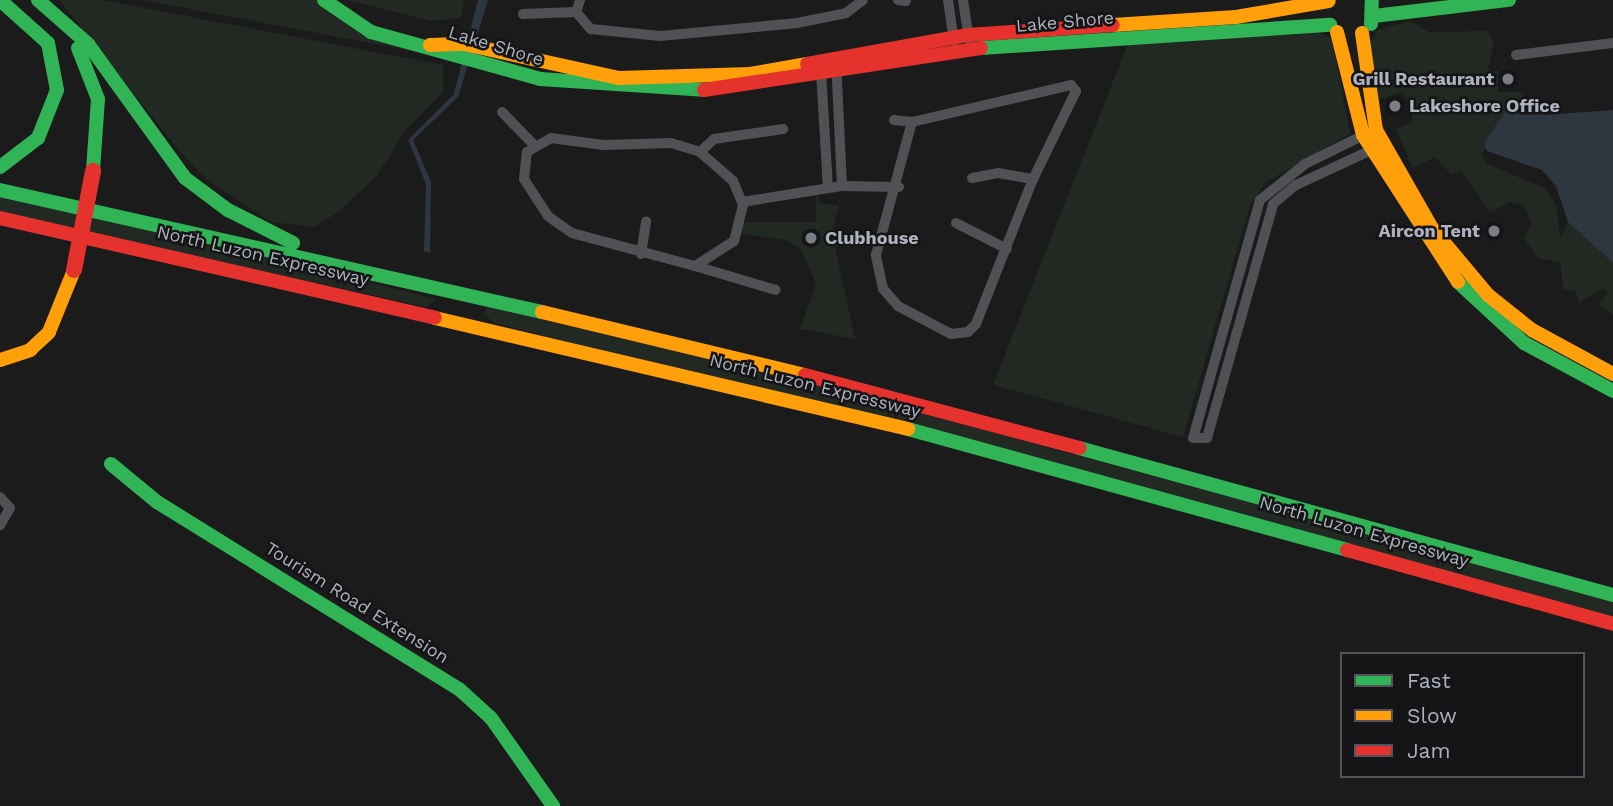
<!DOCTYPE html>
<style>
body{margin:0}
#map{position:relative;width:1613px;height:806px;overflow:hidden;background:#1b1b1c;font-family:"Work Sans",sans-serif}
div>[style]{position:absolute}
.green>*{inset:0;background:#212922}
.water>*{inset:0;background:#2e373f}
.street>*{height:10px;margin:-5px;padding:0 5px;transform-origin:5px;border-radius:5px;background:#4f5155}
.fast>*{height:14px;margin:-7px;padding:0 7px;transform-origin:7px;border-radius:7px;background:#30b455}
.slow>*{height:14px;margin:-7px;padding:0 7px;transform-origin:7px;border-radius:7px;background:#ff9f0a}
.jam>*{height:14px;margin:-7px;padding:0 7px;transform-origin:7px;border-radius:7px;background:#e5322d}
.jam-bridge>*{height:16px;margin:-8px;padding:0 8px;transform-origin:8px;border-radius:8px;background:#e5322d}
.dots>*{width:19px;height:19px;translate:-50% -50%;box-sizing:border-box;border:4px solid #151518;border-radius:50%}
span{translate:-50% -50%;white-space:nowrap;text-align:center;line-height:1.15;-webkit-text-stroke:5px #151518;paint-order:stroke}
.street-label{font-size:18px;color:#adb2bc}
.poi-label{font-size:18px;color:#adb2bc;font-weight:700}
.right{translate:-100% -50%;text-align:right}
.left{translate:0 -50%;text-align:left}
.legend{position:absolute;left:1340px;top:652px;width:245px;height:126px;box-sizing:border-box;background:#151518;border:2px solid #52545a;margin:0;padding:9px 12px;list-style:none;font-size:21px;color:#adb2bc}
.legend li{display:flex;align-items:center;gap:14px;height:35px}
.legend b{width:35px;border:2px solid #52545a}
</style>
<div id="map">
<div class="green">
<div style="clip-path:polygon(59px 0,102px 0,443px 65px,443px 92px,405px 131px,376px 177px,338px 212px,315px 227px,271px 222px,207px 180px,181px 153px)"></div>
<div style="clip-path:polygon(143px 0,319px 0,336px 16px,444px 57px)"></div>
<div style="clip-path:polygon(348px 0,464px 0,461px 18px,432px 21px)"></div>
<div style="clip-path:polygon(1410px 21px,1429px 32px,1488px 31px,1494px 42px,1488px 69px,1498px 71px,1498px 92px,1524px 92px,1521px 108px,1481px 154px,1486px 163px,1544px 188px,1556px 204px,1560px 239px,1568px 222px,1613px 263px,1613px 315px,1599px 304px,1608px 293px,1602px 288px,1579px 303px,1575px 291px,1563px 289px,1560px 262px,1538px 258px,1524px 238px,1532px 223px,1523px 205px,1509px 202px,1490px 213px,1461px 171px,1451px 174px,1435px 157px,1413px 168px,1396px 129px,1412px 122px,1412px 106px,1401px 92px,1375px 101px,1365px 51px,1378px 30px)"></div>
<div style="clip-path:polygon(1311px 29px,1332px 39px,1350px 134px,1266px 182px,1250px 205px,1183px 437px,993px 385px,1129px 41px)"></div>
<div style="clip-path:polygon(844px 185px,831px 234px,869px 239px,870px 247px,835px 247px,855px 339px,800px 329px,816px 285px,802px 250px,786px 240px,739px 233px,741px 222px,816px 222px,815px 187px,820px 204px,838px 205px)"></div>
<div style="clip-path:polygon(0 194px,209px 239px,437px 300px,426px 307px,0 213px)"></div>
<div style="clip-path:polygon(488px 305px,703px 354px,1613px 601px,1613px 620px,495px 323px,483px 314px)"></div>
</div>
<div class="water">
<div style="clip-path:polygon(478px 0,488px 0,458px 97px,413px 140px,431px 182px,430px 253px,424px 251px,426px 184px,408px 140px,454px 94px)"></div>
<div style="clip-path:polygon(1513px 100px,1544px 115px,1613px 110px,1613px 263px,1568px 222px,1556px 186px,1542px 170px,1487px 151px,1484px 143px)"></div>
</div>
<div class="street">
<div style="left:580px;top:0;width:13px;rotate:108deg"></div>
<div style="left:576px;top:12px;width:23px;rotate:49deg"></div>
<div style="left:591px;top:29px;width:69px;rotate:5.8deg"></div>
<div style="left:660px;top:36px;width:138px;rotate:-5.4deg"></div>
<div style="left:797px;top:23px;width:50px;rotate:-11.5deg"></div>
<div style="left:846px;top:13px;width:21px;rotate:-37deg"></div>
<div style="left:898px;top:0;width:8px;rotate:7deg"></div>
<div style="left:948px;top:0;width:42px;rotate:81.9deg"></div>
<div style="left:963px;top:0;width:40px;rotate:81.5deg"></div>
<div style="left:523px;top:14px;width:53px;rotate:-2.2deg"></div>
<div style="left:1516px;top:55px;width:98px;rotate:-7.1deg"></div>
<div style="left:836px;top:59px;width:127px;rotate:87.3deg"></div>
<div style="left:821px;top:71px;width:117px;rotate:86.6deg"></div>
<div style="left:1071px;top:85px;width:8px;rotate:50deg"></div>
<div style="left:1076px;top:91px;width:98px;rotate:116deg"></div>
<div style="left:1033px;top:179px;width:156px;rotate:111.5deg"></div>
<div style="left:976px;top:324px;width:11px;rotate:135deg"></div>
<div style="left:968px;top:332px;width:17px;rotate:173deg"></div>
<div style="left:951px;top:334px;width:60px;rotate:-152.2deg"></div>
<div style="left:898px;top:306px;width:23px;rotate:-131deg"></div>
<div style="left:883px;top:289px;width:35px;rotate:-102deg"></div>
<div style="left:876px;top:255px;width:138px;rotate:-74.9deg"></div>
<div style="left:912px;top:122px;width:163px;rotate:-13.1deg"></div>
<div style="left:502px;top:112px;width:45px;rotate:45.9deg"></div>
<div style="left:894px;top:120px;width:18px;rotate:6deg"></div>
<div style="left:1370px;top:132px;width:72px;rotate:153.8deg"></div>
<div style="left:1305px;top:164px;width:58px;rotate:141.3deg"></div>
<div style="left:1260px;top:200px;width:247px;rotate:105.7deg"></div>
<div style="left:1193px;top:438px;width:14px"></div>
<div style="left:1207px;top:438px;width:243px;rotate:-74.2deg"></div>
<div style="left:1273px;top:204px;width:30px;rotate:-40deg"></div>
<div style="left:1296px;top:185px;width:90px;rotate:-24.9deg"></div>
<div style="left:551px;top:138px;width:53px;rotate:7.5deg"></div>
<div style="left:604px;top:145px;width:67px;rotate:-1.7deg"></div>
<div style="left:671px;top:143px;width:30px;rotate:17deg"></div>
<div style="left:700px;top:152px;width:44px;rotate:41.3deg"></div>
<div style="left:733px;top:181px;width:26px;rotate:67deg"></div>
<div style="left:743px;top:205px;width:37px;rotate:104deg"></div>
<div style="left:734px;top:241px;width:46px;rotate:147.3deg"></div>
<div style="left:695px;top:266px;width:127px;rotate:-165deg"></div>
<div style="left:572px;top:233px;width:29px;rotate:-145deg"></div>
<div style="left:548px;top:216px;width:44px;rotate:-123deg"></div>
<div style="left:524px;top:179px;width:27px;rotate:-84deg"></div>
<div style="left:527px;top:152px;width:28px;rotate:-30deg"></div>
<div style="left:700px;top:152px;width:19px;rotate:-43deg"></div>
<div style="left:714px;top:139px;width:70px;rotate:-8.2deg"></div>
<div style="left:972px;top:178px;width:26px;rotate:-11deg"></div>
<div style="left:998px;top:173px;width:36px;rotate:10deg"></div>
<div style="left:742px;top:202px;width:101px;rotate:-9.1deg"></div>
<div style="left:842px;top:186px;width:57px;rotate:1deg"></div>
<div style="left:956px;top:223px;width:57px;rotate:27deg"></div>
<div style="left:641px;top:254px;width:33px;rotate:-81deg"></div>
<div style="left:695px;top:266px;width:84px;rotate:16.5deg"></div>
<div style="left:0;top:497px;width:15px;rotate:48deg"></div>
<div style="left:10px;top:508px;width:20px;rotate:120deg"></div>
</div>
<div class="fast">
<div style="left:0;top:0;width:64px;rotate:41.9deg"></div>
<div style="left:48px;top:43px;width:48px;rotate:79.2deg"></div>
<div style="left:57px;top:90px;width:52px;rotate:111.6deg"></div>
<div style="left:38px;top:138px;width:48px;rotate:142.7deg"></div>
<div style="left:38px;top:0;width:67px;rotate:41.3deg"></div>
<div style="left:88px;top:44px;width:165px;rotate:54.1deg"></div>
<div style="left:185px;top:178px;width:54px;rotate:36.7deg"></div>
<div style="left:228px;top:210px;width:73px;rotate:26.9deg"></div>
<div style="left:324px;top:0;width:57px;rotate:34.2deg"></div>
<div style="left:371px;top:32px;width:175px;rotate:15.5deg"></div>
<div style="left:540px;top:79px;width:164px;rotate:3.8deg"></div>
<div style="left:1374px;top:16px;width:136px;rotate:-6.8deg"></div>
<div style="left:1371px;top:24px;width:24px;rotate:-88deg"></div>
<div style="left:78px;top:48px;width:55px;rotate:68.6deg"></div>
<div style="left:98px;top:99px;width:72px;rotate:94deg"></div>
<div style="left:981px;top:48px;width:350px;rotate:-3.8deg"></div>
<div style="left:0;top:190px;width:556px;rotate:12.69deg"></div>
<div style="left:1458px;top:282px;width:90px;rotate:42.7deg"></div>
<div style="left:1524px;top:343px;width:101px;rotate:28.3deg"></div>
<div style="left:908px;top:429px;width:455px;rotate:15.4deg"></div>
<div style="left:1079px;top:448px;width:554px;rotate:15.39deg"></div>
<div style="left:111px;top:464px;width:60px;rotate:39.6deg"></div>
<div style="left:157px;top:502px;width:355px;rotate:31.8deg"></div>
<div style="left:459px;top:689px;width:43px;rotate:42.2deg"></div>
<div style="left:491px;top:718px;width:108px;rotate:54.8deg"></div>
</div>
<div class="slow">
<div style="left:1113px;top:25px;width:123px;rotate:-3.7deg"></div>
<div style="left:1236px;top:17px;width:94px;rotate:-9.8deg"></div>
<div style="left:1337px;top:32px;width:106px;rotate:75.8deg"></div>
<div style="left:1363px;top:135px;width:175px;rotate:57.1deg"></div>
<div style="left:1362px;top:33px;width:98px;rotate:81.8deg"></div>
<div style="left:1376px;top:130px;width:113px;rotate:60.3deg"></div>
<div style="left:1432px;top:228px;width:87px;rotate:50.1deg"></div>
<div style="left:1488px;top:295px;width:56px;rotate:38.5deg"></div>
<div style="left:1532px;top:330px;width:92px;rotate:28.5deg"></div>
<div style="left:430px;top:45px;width:34px;rotate:-2deg"></div>
<div style="left:464px;top:44px;width:159px;rotate:12.4deg"></div>
<div style="left:619px;top:78px;width:131px;rotate:-1.7deg"></div>
<div style="left:750px;top:74px;width:58px;rotate:-10deg"></div>
<div style="left:542px;top:312px;width:270px;rotate:13.5deg"></div>
<div style="left:435px;top:318px;width:486px;rotate:13.2deg"></div>
<div style="left:0;top:360px;width:32px;rotate:-18deg"></div>
<div style="left:30px;top:350px;width:26px;rotate:-43deg"></div>
<div style="left:49px;top:332px;width:67px;rotate:-68deg"></div>
</div>
<div class="jam">
<div style="left:807px;top:64px;width:164px;rotate:-10.2deg"></div>
<div style="left:968px;top:35px;width:145px;rotate:-3.9deg"></div>
<div style="left:704px;top:90px;width:280px;rotate:-8.6deg"></div>
<div style="left:0;top:218px;width:446px;rotate:12.9deg"></div>
<div style="left:805px;top:375px;width:284px;rotate:14.9deg"></div>
<div style="left:1347px;top:550px;width:276px;rotate:15.5deg"></div>
</div>
<div class="jam-bridge">
<div style="left:74px;top:270px;width:101px;rotate:-79.1deg"></div>
</div>
<div class="dots">
<div style="left:1508px;top:79px;background:#7a7d84"></div>
<div style="left:1395px;top:106px;background:#7a7d84"></div>
<div style="left:1494px;top:231px;background:#7a7d84"></div>
<div style="left:811px;top:238px;background:#7a7d84"></div>
</div>
<div class="street-label">
<span style="left:1065px;top:22px;rotate:-5deg">Lake Shore</span>
<span style="left:496px;top:46px;rotate:17deg">Lake Shore</span>
<span style="left:263px;top:256px;rotate:13deg">North Luzon Expressway</span>
<span style="left:815px;top:386px;rotate:14deg">North Luzon Expressway</span>
<span style="left:1364px;top:532px;rotate:16deg">North Luzon Expressway</span>
<span style="left:357px;top:603px;rotate:32deg">Tourism Road Extension</span>
</div>
<div class="poi-label">
<span class="right" style="left:1494px;top:79px">Grill Restaurant</span>
<span class="left" style="left:1409px;top:106px">Lakeshore Office</span>
<span class="right" style="left:1480px;top:231px">Aircon Tent</span>
<span class="left" style="left:825px;top:238px">Clubhouse</span>
</div>
<ul class="legend">
<li><b style="height:9px;background:#30b455"></b>Fast</li>
<li><b style="height:9px;background:#ff9f0a"></b>Slow</li>
<li><b style="height:9px;background:#e5322d"></b>Jam</li>
</ul>
</div>
